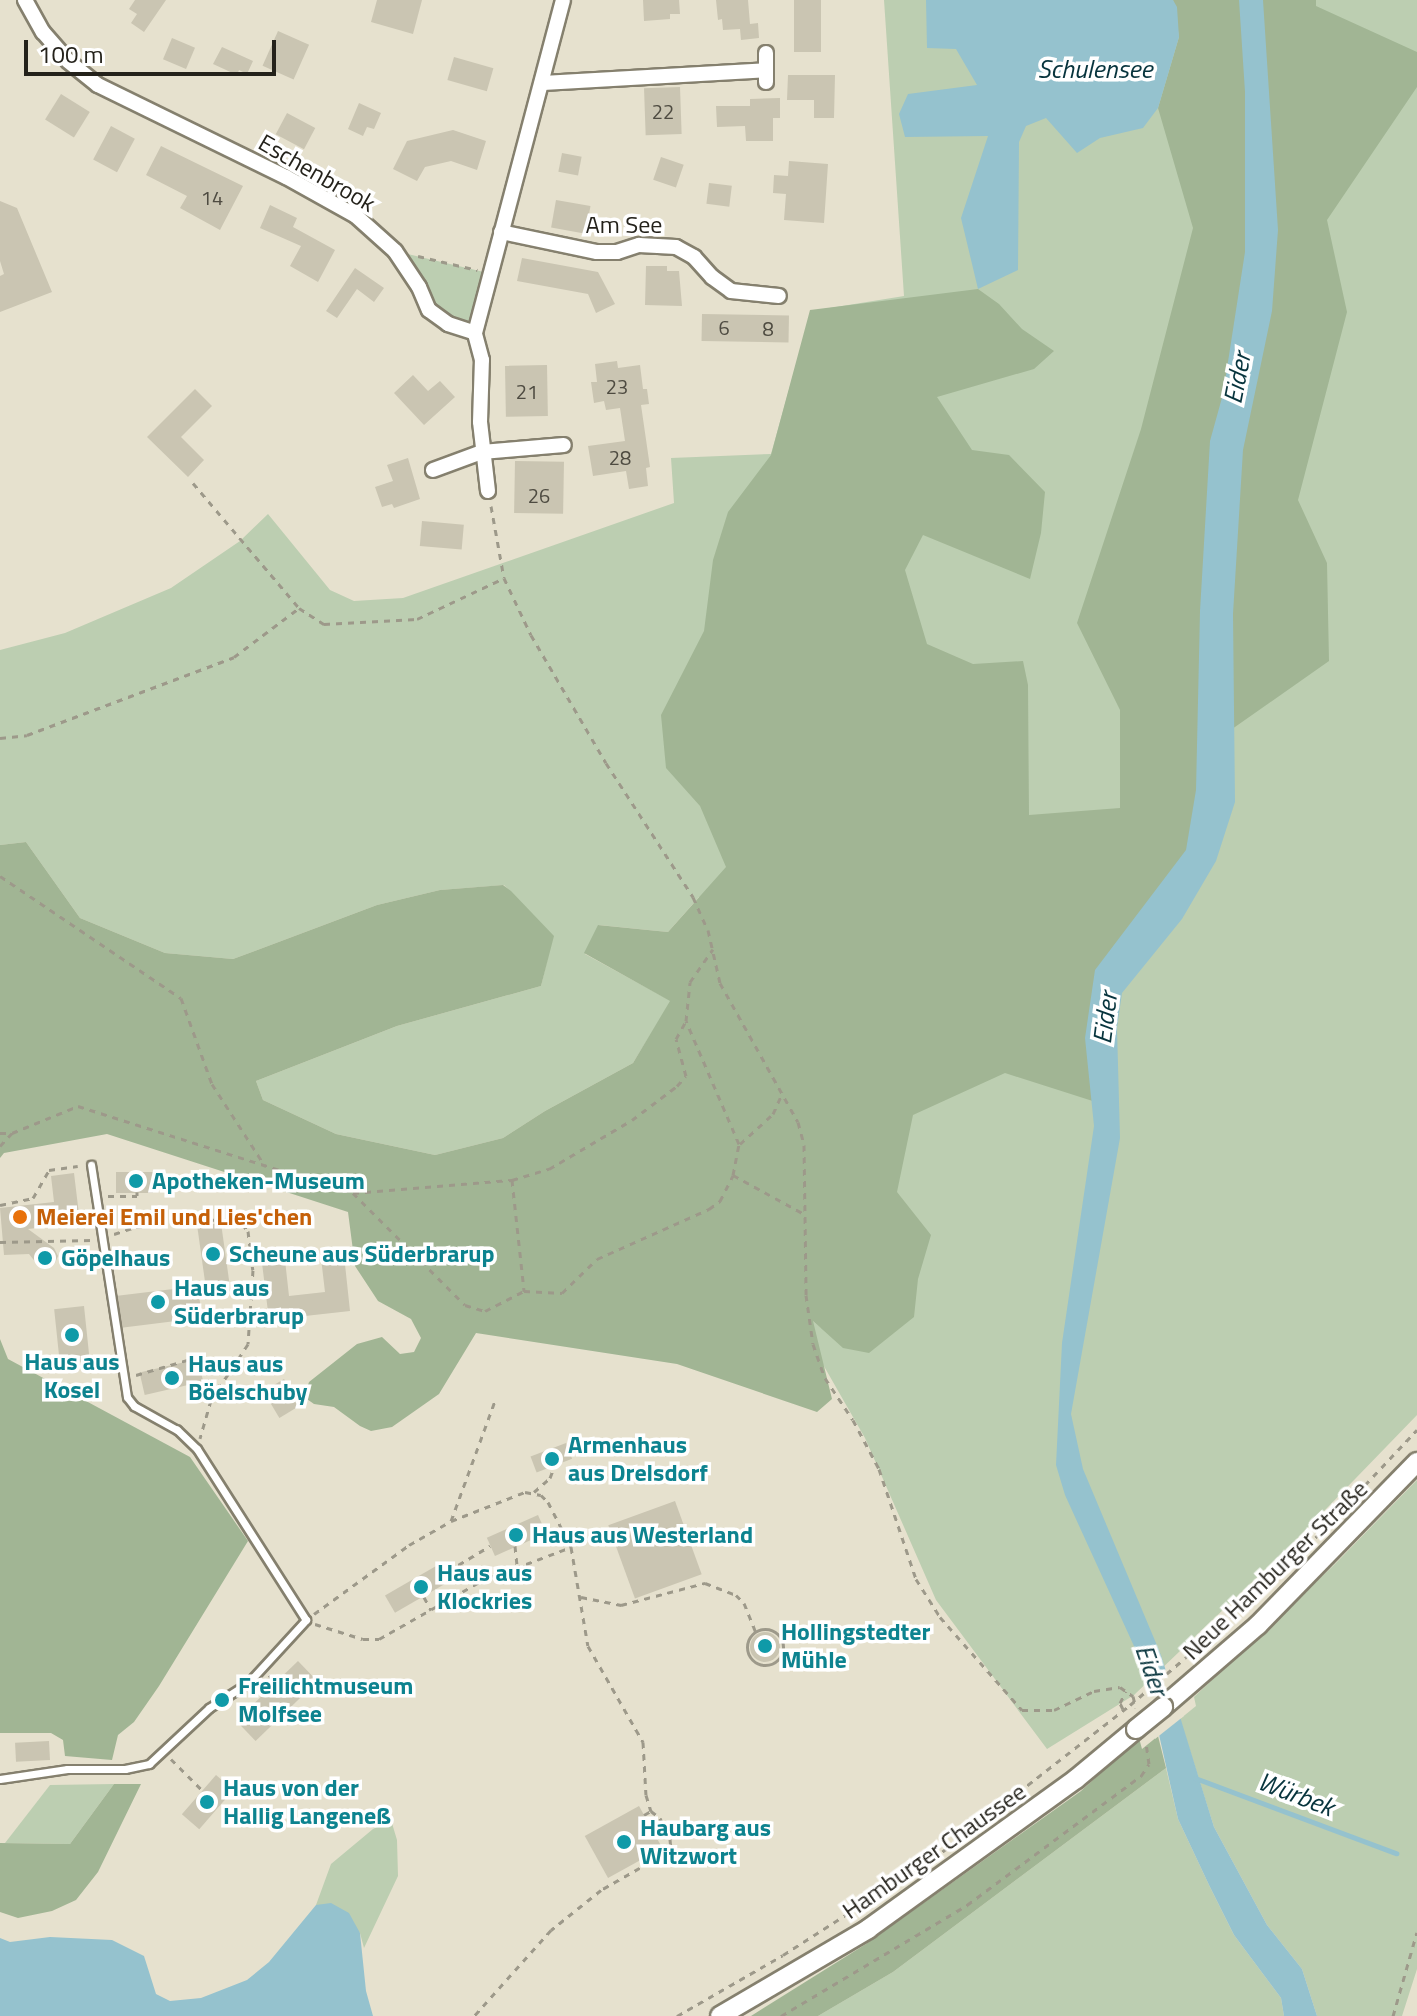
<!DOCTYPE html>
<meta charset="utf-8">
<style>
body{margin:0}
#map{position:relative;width:1417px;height:2016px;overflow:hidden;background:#e6e1ce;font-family:"Titillium Web",sans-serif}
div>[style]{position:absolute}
.green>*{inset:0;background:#bcceb1}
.forest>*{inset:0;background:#a1b594}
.water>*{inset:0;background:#95c2ce}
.pier>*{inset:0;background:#e6e1ce}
.stream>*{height:5px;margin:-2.5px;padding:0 2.5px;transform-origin:2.5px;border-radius:2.5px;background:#95c2ce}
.building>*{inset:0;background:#cac5b2;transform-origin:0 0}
.round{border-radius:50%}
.path>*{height:3px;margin-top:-1.5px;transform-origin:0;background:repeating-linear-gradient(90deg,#9d998a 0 6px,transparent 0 12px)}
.path>.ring{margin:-1.5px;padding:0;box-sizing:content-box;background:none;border:3px solid #9d998a;border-radius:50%}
.roads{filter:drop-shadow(2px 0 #85806e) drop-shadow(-2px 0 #85806e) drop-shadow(0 2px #85806e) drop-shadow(0 -2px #85806e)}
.service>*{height:7px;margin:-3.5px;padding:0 3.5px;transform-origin:3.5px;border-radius:3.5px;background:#fff}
.minor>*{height:14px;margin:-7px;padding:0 7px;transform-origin:7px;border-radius:7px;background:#fff}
.secondary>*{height:18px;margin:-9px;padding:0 9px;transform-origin:9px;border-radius:9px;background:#fff}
.path-bridge>*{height:3px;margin-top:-1.5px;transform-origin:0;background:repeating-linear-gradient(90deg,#9d998a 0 6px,transparent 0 12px)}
.bridges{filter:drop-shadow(2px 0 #85806e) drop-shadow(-2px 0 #85806e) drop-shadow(0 2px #85806e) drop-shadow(0 -2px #85806e)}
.secondary-bridge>*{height:18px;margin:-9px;padding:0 9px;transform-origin:9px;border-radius:9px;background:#fff}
.dots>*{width:22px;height:22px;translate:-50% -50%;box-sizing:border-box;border:4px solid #fff;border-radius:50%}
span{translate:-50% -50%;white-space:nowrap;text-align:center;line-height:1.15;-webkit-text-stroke:7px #fff;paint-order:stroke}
.number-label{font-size:20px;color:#4e4b41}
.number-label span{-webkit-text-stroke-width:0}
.street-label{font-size:24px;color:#24221b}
.culture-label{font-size:24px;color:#0d838f;font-weight:700}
.left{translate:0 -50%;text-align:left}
.food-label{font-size:24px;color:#c56008;font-weight:700}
.water-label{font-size:26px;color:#07343d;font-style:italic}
.scale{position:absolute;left:24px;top:40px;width:252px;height:36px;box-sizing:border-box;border:4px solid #24221b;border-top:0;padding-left:10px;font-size:24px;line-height:28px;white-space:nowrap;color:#24221b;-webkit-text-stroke:6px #fff;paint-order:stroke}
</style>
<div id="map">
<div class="green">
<div style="clip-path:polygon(884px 0,1417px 0,1417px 1415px,1295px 1541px,1134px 1695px,1047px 1749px,936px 1600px,865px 1438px,821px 1361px,812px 1320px,821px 1328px,699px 897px,668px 932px,599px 925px,585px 954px,671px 1001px,633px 1063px,545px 1111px,503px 1138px,435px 1155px,336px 1134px,263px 1100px,256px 1081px,397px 1026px,541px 986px,553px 936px,504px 885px,440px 890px,377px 905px,233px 959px,165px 953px,80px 918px,26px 842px,0 845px,0 650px,65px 633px,171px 588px,240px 541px,268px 514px,330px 590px,354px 601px,403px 598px,674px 503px,671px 458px,771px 454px,811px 311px,904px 296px)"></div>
<div style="clip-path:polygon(395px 251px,488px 273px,475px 333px,448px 324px)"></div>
<div style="clip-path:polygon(1417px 1480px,1417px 1969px,1402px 2016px,1317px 2016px,1302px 1969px,1267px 1925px,1214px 1827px,1180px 1719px,1196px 1706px,1194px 1697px,1334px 1565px)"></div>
<div style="clip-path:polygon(1166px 1768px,1178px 1819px,1209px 1885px,1234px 1935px,1281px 1998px,1284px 2016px,818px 2016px,893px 1972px)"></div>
<div style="clip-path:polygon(114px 1784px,70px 1844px,5px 1843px,50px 1785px)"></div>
<div style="clip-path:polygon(391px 1820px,397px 1840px,398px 1876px,364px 1948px,360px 1933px,316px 1905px,331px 1864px,373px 1829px)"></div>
</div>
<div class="forest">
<div style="clip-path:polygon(1173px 0,1316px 0,1316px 6px,1417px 52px,1417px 87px,1327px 220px,1347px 312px,1298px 500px,1327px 563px,1329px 661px,1215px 741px,1193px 864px,1110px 980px,1102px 1104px,1005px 1073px,913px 1115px,897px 1192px,931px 1235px,918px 1279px,914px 1317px,869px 1353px,843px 1348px,813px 1321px,832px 1399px,817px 1412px,677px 1364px,476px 1333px,439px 1394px,392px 1427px,371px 1431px,360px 1426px,334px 1407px,314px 1404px,304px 1397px,309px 1382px,357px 1344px,382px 1337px,400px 1354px,414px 1352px,421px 1338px,411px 1319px,378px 1301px,355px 1266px,348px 1212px,107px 1134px,4px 1153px,0 1158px,0 845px,26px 842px,80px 918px,165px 953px,233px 959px,377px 905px,440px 890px,503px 885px,511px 891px,554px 936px,541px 986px,397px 1026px,256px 1081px,263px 1100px,336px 1134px,435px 1155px,503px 1138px,545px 1111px,633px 1063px,670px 1001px,584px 953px,598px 925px,668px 932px,726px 867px,700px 806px,666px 768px,661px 715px,704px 631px,713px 560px,728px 512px,771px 455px,810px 310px,978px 289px,999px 304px,1022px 329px,1054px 351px,1034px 369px,937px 397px,972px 450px,1009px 455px,1045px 492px,1041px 533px,1030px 579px,923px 535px,905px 570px,927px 644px,973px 664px,1023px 661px,1028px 685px,1029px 815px,1120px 808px,1120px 710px,1077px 623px,1141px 429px,1193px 228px,1158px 108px,1179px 37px)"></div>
<div style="clip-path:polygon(0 1339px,8px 1359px,190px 1457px,248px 1541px,159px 1686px,134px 1722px,118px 1735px,112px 1760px,65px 1756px,63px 1740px,51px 1733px,0 1733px)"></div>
<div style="clip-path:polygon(1158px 1736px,1166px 1768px,893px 1972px,818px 2016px,751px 2016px,866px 1944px,1081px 1791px,1139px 1738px,1142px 1749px)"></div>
<div style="clip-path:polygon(114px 1784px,141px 1784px,98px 1872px,76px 1900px,52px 1911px,18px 1918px,0 1912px,0 1843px,70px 1844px)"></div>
</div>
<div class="water">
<div style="clip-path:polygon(926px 0,1173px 0,1177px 7px,1179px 37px,1158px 108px,1143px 128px,1100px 138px,1077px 153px,1046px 118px,1026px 126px,1019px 142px,1018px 270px,978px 289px,961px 218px,988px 136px,905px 137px,899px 114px,908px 94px,977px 85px,956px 49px,927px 48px)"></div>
<div style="clip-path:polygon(1239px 0,1263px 0,1278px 230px,1272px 311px,1243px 450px,1233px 614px,1235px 802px,1216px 861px,1182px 919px,1122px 993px,1117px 1028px,1120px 1138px,1071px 1414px,1083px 1469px,1161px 1655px,1214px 1827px,1267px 1925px,1302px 1969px,1317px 2016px,1284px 2016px,1281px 1998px,1234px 1935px,1209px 1885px,1178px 1819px,1144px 1668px,1065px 1495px,1056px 1465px,1062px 1343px,1094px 1126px,1085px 1038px,1095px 970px,1186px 850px,1196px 790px,1200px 611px,1210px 441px,1223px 394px,1245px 252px,1245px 92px)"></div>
<div style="clip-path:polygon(331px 1903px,349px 1913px,360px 1933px,366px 1991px,373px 2016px,0 2016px,0 1938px,10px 1942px,50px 1937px,112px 1940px,144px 1956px,156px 1994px,170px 2001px,201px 1998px,247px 1980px,269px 1962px,316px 1905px)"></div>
</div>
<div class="pier">
<div style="clip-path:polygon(1169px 1667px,1184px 1716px,1155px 1739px,1144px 1688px)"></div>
</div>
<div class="stream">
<div style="left:1195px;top:1778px;width:215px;rotate:20.5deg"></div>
</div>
<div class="building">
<div style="clip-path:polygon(135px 0,166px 0,144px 32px,131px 23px,137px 14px,129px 9px)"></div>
<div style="clip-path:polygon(377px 0,422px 0,413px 34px,371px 22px)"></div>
<div style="clip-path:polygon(643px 0,679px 0,680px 14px,670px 14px,670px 19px,644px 21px)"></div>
<div style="clip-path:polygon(716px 0,748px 0,750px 24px,758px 23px,759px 38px,741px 40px,740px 29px,723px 30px,722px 19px,718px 20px)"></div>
<div style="left:794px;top:0;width:27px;height:52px"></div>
<div style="left:278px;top:31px;width:34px;height:38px;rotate:24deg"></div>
<div style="left:172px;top:38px;width:25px;height:23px;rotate:23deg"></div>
<div style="clip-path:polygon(222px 47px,253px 61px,247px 74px,239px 70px,237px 75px,213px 64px)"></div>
<div style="left:454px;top:57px;width:41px;height:24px;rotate:16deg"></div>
<div style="clip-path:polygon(788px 75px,835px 75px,834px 118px,814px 118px,814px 100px,787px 100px)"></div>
<div style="left:680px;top:87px;width:47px;height:36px;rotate:88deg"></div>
<div style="left:61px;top:94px;width:34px;height:30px;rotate:32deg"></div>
<div style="clip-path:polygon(780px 98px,780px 118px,773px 118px,773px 141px,746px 141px,745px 126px,717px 127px,716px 106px,750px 106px,750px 99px)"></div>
<div style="clip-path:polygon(359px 103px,381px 113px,374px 129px,367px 127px,363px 136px,348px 129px)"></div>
<div style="left:287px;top:113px;width:32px;height:24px;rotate:28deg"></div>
<div style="left:111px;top:126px;width:27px;height:38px;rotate:28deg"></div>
<div style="clip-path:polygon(453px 130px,486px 141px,477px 170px,451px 161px,425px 167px,417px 181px,393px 169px,407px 141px)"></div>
<div style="clip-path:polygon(161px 146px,243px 186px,220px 230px,180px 208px,187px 196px,146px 175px)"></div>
<div style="left:562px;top:153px;width:20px;height:19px;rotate:11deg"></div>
<div style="left:661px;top:157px;width:24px;height:24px;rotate:19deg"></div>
<div style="clip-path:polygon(789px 161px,828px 164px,824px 223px,784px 220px,786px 194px,773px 193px,774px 175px,788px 176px)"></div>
<div style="left:709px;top:183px;width:23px;height:21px;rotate:7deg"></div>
<div style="left:556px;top:200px;width:35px;height:28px;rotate:10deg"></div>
<div style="clip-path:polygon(0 201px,17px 208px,52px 292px,0 312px,0 276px,4px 274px,0 261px)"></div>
<div style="clip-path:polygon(270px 205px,297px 218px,293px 227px,335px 250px,318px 282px,290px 266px,301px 246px,260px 228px)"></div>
<div style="clip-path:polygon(522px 258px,598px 272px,615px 304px,596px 313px,588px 294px,517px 281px)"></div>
<div style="clip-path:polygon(646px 266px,667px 266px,667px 271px,679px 271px,682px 306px,645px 305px)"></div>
<div style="clip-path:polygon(355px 268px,384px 288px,374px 302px,357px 289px,337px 318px,326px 311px)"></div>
<div style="left:702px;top:314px;width:87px;height:27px;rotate:1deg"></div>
<div style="clip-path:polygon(617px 361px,618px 368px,640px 365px,643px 389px,647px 389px,649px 404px,641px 405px,650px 467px,646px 468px,648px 486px,629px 489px,626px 471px,593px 476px,588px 446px,625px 441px,620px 408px,606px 410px,604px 401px,594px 403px,591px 382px,597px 382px,595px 364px)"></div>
<div style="left:547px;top:365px;width:51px;height:42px;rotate:89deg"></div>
<div style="clip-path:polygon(413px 375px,428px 391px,440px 381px,455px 397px,424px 425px,394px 393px)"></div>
<div style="clip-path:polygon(195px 389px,212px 406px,181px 437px,204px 460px,188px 477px,147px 437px)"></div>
<div style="clip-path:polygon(408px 458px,420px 499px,394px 508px,392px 504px,382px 507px,375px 487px,393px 481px,387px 465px)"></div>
<div style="left:515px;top:461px;width:49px;height:52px;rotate:1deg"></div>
<div style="left:422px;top:521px;width:42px;height:25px;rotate:5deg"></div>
<div style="left:116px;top:1172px;width:37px;height:21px"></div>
<div style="clip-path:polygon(74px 1173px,80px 1223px,28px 1229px,54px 1248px,58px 1256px,55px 1263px,45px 1268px,37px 1264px,29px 1254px,4px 1255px,0 1208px,54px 1202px,51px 1176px)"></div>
<div style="left:221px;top:1223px;width:60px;height:24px;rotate:82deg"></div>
<div style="clip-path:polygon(344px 1255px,350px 1311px,269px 1320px,262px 1263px,285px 1260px,289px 1296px,325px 1292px,321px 1258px)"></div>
<div style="left:198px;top:1286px;width:32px;height:81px;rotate:83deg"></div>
<div style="left:84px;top:1306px;width:55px;height:30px;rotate:84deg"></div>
<div style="left:198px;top:1359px;width:23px;height:60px;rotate:77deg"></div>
<div style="left:284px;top:1379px;width:31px;height:24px;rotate:59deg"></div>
<div style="left:566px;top:1443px;width:17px;height:38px;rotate:69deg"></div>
<div style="left:675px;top:1501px;width:78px;height:71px;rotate:70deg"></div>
<div style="left:538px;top:1515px;width:20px;height:56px;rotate:66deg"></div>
<div style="left:443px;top:1562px;width:20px;height:67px;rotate:60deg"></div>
<div class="round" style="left:750px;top:1632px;width:30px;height:30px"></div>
<div style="left:298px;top:1661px;width:28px;height:86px;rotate:46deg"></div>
<div style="left:49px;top:1741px;width:19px;height:34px;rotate:87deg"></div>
<div style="left:216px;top:1775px;width:23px;height:52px;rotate:41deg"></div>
<div style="left:639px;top:1806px;width:48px;height:62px;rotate:61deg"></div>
</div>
<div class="path">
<div style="left:418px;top:256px;width:61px;rotate:13.3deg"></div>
<div style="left:193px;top:483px;width:164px;rotate:49.7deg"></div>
<div style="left:299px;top:608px;width:30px;rotate:33deg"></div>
<div style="left:324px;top:624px;width:93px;rotate:-3.1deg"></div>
<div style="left:417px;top:619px;width:96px;rotate:-25.2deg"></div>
<div style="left:491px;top:506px;width:73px;rotate:79.8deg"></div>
<div style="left:504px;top:578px;width:63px;rotate:64.7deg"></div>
<div style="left:531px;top:635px;width:148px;rotate:59.6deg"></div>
<div style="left:606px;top:763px;width:160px;rotate:57deg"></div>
<div style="left:693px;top:897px;width:36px;rotate:66deg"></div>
<div style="left:708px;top:930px;width:54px;rotate:77.2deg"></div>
<div style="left:720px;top:983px;width:159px;rotate:60.7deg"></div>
<div style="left:798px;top:1122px;width:24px;rotate:75deg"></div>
<div style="left:804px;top:1145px;width:150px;rotate:89.2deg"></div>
<div style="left:806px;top:1295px;width:49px;rotate:81.9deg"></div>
<div style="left:813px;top:1344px;width:36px;rotate:71deg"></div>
<div style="left:825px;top:1378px;width:50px;rotate:56.3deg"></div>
<div style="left:853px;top:1420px;width:55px;rotate:62deg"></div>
<div style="left:879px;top:1469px;width:116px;rotate:71.4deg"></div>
<div style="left:916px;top:1579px;width:45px;rotate:57.7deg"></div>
<div style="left:940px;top:1617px;width:124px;rotate:48.6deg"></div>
<div style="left:1022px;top:1710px;width:32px"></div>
<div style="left:1054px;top:1710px;width:44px;rotate:-25.4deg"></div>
<div style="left:1094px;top:1691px;width:26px;rotate:-9deg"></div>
<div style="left:1120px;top:1687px;width:16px;rotate:35deg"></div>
<div style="left:1133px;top:1696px;width:12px;rotate:76deg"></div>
<div style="left:0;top:738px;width:27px;rotate:-6deg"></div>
<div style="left:27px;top:735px;width:221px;rotate:-20.6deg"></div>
<div style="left:234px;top:657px;width:81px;rotate:-37deg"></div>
<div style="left:0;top:876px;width:218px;rotate:34deg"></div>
<div style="left:181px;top:998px;width:91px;rotate:70.2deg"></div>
<div style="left:212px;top:1084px;width:98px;rotate:57.1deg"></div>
<div style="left:0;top:1133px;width:12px"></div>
<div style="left:12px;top:1133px;width:71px;rotate:-22.2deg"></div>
<div style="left:78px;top:1106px;width:288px;rotate:17.6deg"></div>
<div style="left:353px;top:1193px;width:158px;rotate:45deg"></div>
<div style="left:465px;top:1305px;width:21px;rotate:17deg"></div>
<div style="left:485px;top:1311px;width:44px;rotate:-27.1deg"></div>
<div style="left:524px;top:1291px;width:38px;rotate:3deg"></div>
<div style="left:562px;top:1293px;width:49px;rotate:-44.2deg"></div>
<div style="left:597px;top:1259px;width:123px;rotate:-24.1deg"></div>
<div style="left:709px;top:1209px;width:14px;rotate:-36deg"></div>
<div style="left:720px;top:1201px;width:29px;rotate:-63deg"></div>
<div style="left:733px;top:1175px;width:32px;rotate:-79deg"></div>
<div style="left:739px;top:1144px;width:134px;rotate:-113.3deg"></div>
<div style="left:686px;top:1021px;width:39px;rotate:-84deg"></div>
<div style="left:690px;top:982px;width:40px;rotate:-55.1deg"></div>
<div style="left:740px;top:1144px;width:45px;rotate:-42.3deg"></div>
<div style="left:773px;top:1114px;width:24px;rotate:-66deg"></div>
<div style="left:0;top:1146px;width:18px;rotate:-47deg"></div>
<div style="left:733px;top:1175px;width:83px;rotate:28.7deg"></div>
<div style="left:512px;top:1180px;width:112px;rotate:83.8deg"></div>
<div style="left:353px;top:1193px;width:160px;rotate:-4.7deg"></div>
<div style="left:512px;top:1180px;width:39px;rotate:-17deg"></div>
<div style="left:549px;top:1169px;width:96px;rotate:-30.6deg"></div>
<div style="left:632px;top:1120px;width:56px;rotate:-37.1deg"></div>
<div style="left:677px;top:1086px;width:13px;rotate:-48deg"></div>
<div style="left:686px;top:1076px;width:38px;rotate:-105deg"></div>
<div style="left:676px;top:1039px;width:21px;rotate:-61deg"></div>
<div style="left:108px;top:1196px;width:29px"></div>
<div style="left:137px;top:1196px;width:4px;rotate:-90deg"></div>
<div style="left:0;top:1205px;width:34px;rotate:-12deg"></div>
<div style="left:33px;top:1198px;width:32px;rotate:-60deg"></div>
<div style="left:49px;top:1170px;width:29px;rotate:-8deg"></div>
<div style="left:114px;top:1234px;width:23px;rotate:-18deg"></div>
<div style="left:136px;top:1227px;width:86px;rotate:-5.3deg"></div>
<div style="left:222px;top:1219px;width:21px;rotate:14deg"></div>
<div style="left:242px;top:1224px;width:9px;rotate:49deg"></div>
<div style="left:248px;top:1231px;width:39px;rotate:83deg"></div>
<div style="left:253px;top:1270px;width:74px;rotate:93.9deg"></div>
<div style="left:248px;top:1344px;width:67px;rotate:123.5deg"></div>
<div style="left:211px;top:1400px;width:40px;rotate:106deg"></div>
<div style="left:0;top:1242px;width:92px;rotate:-1.2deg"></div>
<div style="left:136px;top:1375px;width:68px;rotate:-16.3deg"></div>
<div style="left:201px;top:1356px;width:25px;rotate:76deg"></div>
<div style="left:207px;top:1380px;width:13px;rotate:27deg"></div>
<div style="left:534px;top:1492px;width:21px;rotate:-41deg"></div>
<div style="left:550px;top:1478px;width:12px;rotate:-70deg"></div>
<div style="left:451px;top:1521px;width:128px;rotate:-69.9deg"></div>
<div style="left:515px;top:1546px;width:19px;rotate:84deg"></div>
<div style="left:448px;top:1571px;width:49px;rotate:-30.8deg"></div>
<div style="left:424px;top:1597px;width:15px;rotate:62deg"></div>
<div style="left:581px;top:1597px;width:41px;rotate:11.3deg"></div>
<div style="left:621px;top:1605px;width:87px;rotate:-14.7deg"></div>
<div style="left:705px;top:1583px;width:33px;rotate:21deg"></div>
<div style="left:736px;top:1595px;width:11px;rotate:45deg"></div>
<div style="left:744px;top:1603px;width:35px;rotate:68deg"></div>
<div style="left:314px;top:1614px;width:117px;rotate:-36deg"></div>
<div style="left:409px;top:1545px;width:48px;rotate:-29.7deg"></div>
<div style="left:451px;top:1521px;width:79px;rotate:-21.4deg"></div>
<div style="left:525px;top:1492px;width:16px;rotate:11deg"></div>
<div style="left:541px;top:1495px;width:10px;rotate:45deg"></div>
<div style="left:548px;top:1502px;width:51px;rotate:62.9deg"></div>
<div style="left:571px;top:1547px;width:100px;rotate:80.3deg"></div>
<div style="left:588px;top:1646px;width:111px;rotate:60.2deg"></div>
<div style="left:643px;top:1742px;width:53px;rotate:86.8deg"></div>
<div style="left:646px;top:1795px;width:17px;rotate:73deg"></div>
<div style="left:651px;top:1811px;width:11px;rotate:38deg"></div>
<div style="left:660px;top:1818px;width:23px;rotate:65deg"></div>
<div style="left:670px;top:1839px;width:11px;rotate:85deg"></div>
<div style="left:671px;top:1850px;width:81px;rotate:150.3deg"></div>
<div style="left:601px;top:1890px;width:64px;rotate:141.3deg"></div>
<div style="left:551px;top:1930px;width:115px;rotate:131.8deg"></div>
<div style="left:315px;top:1624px;width:50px;rotate:17.4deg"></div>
<div style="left:363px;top:1639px;width:16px"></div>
<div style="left:379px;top:1639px;width:117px;rotate:-29.6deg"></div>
<div style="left:481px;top:1581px;width:96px;rotate:-20.7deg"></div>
<div class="ring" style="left:747px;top:1629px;width:33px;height:33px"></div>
<div style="left:1185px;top:1658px;width:154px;rotate:-42.1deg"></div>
<div style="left:1299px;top:1555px;width:172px;rotate:-46.7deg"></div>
<div style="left:269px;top:1675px;width:9px;rotate:49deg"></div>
<div style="left:1123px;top:1709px;width:7px;rotate:-117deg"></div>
<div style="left:1120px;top:1703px;width:13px;rotate:-63deg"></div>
<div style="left:171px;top:1759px;width:44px;rotate:45deg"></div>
<div style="left:644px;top:1815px;width:8px;rotate:-30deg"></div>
<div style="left:677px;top:2016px;width:122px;rotate:-29.9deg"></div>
<div style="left:783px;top:1955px;width:178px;rotate:-32.6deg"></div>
<div style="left:933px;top:1859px;width:250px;rotate:-38deg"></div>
<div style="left:781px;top:2016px;width:217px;rotate:-30.8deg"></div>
<div style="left:967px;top:1905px;width:217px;rotate:-36.6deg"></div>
<div style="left:1141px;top:1776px;width:14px;rotate:-56deg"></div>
<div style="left:1149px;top:1764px;width:22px;rotate:-98deg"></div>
<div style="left:1393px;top:2016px;width:87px;rotate:-74.1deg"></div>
</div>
<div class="roads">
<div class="service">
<div style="left:0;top:1779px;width:68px;rotate:-8.5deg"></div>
<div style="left:67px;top:1769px;width:58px"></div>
<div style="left:125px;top:1769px;width:25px;rotate:-12deg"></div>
<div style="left:149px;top:1764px;width:82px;rotate:-43deg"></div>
<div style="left:209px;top:1708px;width:46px;rotate:-32.7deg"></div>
<div style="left:248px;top:1683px;width:86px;rotate:-47.4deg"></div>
<div style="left:306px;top:1620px;width:203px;rotate:-122.5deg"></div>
<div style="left:197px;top:1449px;width:28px;rotate:-136deg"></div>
<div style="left:177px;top:1430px;width:49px;rotate:-150.8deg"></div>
<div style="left:134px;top:1406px;width:11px;rotate:-128deg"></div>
<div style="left:127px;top:1397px;width:235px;rotate:-98.8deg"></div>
</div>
<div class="minor">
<div style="left:25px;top:0;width:37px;rotate:61deg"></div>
<div style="left:43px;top:32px;width:38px;rotate:49deg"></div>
<div style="left:68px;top:61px;width:38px;rotate:39deg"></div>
<div style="left:98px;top:85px;width:209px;rotate:26.1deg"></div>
<div style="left:286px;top:177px;width:80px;rotate:29.1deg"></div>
<div style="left:356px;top:216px;width:52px;rotate:41.9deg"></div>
<div style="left:395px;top:251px;width:43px;rotate:56.3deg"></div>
<div style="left:419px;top:287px;width:25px;rotate:67deg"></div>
<div style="left:429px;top:310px;width:24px;rotate:36deg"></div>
<div style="left:448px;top:324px;width:28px;rotate:18deg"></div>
<div style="left:766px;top:53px;width:29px;rotate:90deg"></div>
<div style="left:543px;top:83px;width:223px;rotate:-3.3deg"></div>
<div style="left:501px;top:232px;width:98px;rotate:11.8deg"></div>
<div style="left:597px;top:252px;width:20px"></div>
<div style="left:617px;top:252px;width:23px;rotate:-18deg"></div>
<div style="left:639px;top:245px;width:37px;rotate:3deg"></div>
<div style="left:676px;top:247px;width:21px;rotate:29deg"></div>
<div style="left:694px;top:257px;width:27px;rotate:48deg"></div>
<div style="left:712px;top:277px;width:24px;rotate:36deg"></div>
<div style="left:731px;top:291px;width:48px;rotate:5.9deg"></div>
<div style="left:433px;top:470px;width:52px;rotate:-20.2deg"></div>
<div style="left:482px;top:452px;width:82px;rotate:-4.9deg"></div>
<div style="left:488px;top:491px;width:69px;rotate:-96.6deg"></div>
<div style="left:480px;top:422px;width:62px;rotate:-88.2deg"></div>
<div style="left:482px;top:360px;width:28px;rotate:-105deg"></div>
<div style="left:475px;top:333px;width:344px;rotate:-75.2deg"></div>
</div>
<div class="secondary">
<div style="left:1163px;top:1707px;width:125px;rotate:-40.8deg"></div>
<div style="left:1258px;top:1625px;width:228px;rotate:-45.7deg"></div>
<div style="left:720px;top:2016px;width:172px;rotate:-30.4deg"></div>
<div style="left:868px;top:1929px;width:256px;rotate:-35.8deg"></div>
<div style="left:1076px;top:1779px;width:78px;rotate:-39.8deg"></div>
</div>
</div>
<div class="path-bridge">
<div style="left:1130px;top:1705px;width:72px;rotate:-40.5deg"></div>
</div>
<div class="bridges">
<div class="secondary-bridge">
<div style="left:1136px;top:1729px;width:35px;rotate:-39deg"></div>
</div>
</div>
<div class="dots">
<div style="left:136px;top:1181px;background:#0f9aa8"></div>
<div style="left:20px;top:1217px;background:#e8710a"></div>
<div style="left:213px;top:1254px;background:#0f9aa8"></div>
<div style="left:45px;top:1258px;background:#0f9aa8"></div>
<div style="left:158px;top:1302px;background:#0f9aa8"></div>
<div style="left:72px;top:1335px;background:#0f9aa8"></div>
<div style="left:172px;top:1378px;background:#0f9aa8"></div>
<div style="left:552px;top:1459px;background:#0f9aa8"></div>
<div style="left:516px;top:1535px;background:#0f9aa8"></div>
<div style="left:421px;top:1587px;background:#0f9aa8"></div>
<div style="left:765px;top:1646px;background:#0f9aa8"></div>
<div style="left:222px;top:1700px;background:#0f9aa8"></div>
<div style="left:207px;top:1802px;background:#0f9aa8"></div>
<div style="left:624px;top:1842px;background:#0f9aa8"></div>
</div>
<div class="number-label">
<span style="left:663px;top:111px">22</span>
<span style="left:212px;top:197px">14</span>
<span style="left:724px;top:327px">6</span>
<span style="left:768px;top:328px">8</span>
<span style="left:617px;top:386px">23</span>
<span style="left:527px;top:391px">21</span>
<span style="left:620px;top:457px">28</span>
<span style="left:539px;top:495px">26</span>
</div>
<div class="street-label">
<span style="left:317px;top:173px;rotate:30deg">Eschenbrook</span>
<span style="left:624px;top:225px">Am See</span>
<span style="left:1275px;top:1570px;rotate:-44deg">Neue Hamburger Straße</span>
<span style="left:934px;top:1851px;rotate:-35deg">Hamburger Chaussee</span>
</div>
<div class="culture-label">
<span class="left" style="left:152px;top:1181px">Apotheken-Museum</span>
<span class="left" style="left:229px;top:1254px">Scheune aus Süderbrarup</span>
<span class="left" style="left:61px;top:1258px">Göpelhaus</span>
<span class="left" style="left:174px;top:1302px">Haus aus<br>Süderbrarup</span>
<span style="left:72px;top:1376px">Haus aus<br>Kosel</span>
<span class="left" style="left:188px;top:1378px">Haus aus<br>Böelschuby</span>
<span class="left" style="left:568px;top:1459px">Armenhaus<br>aus Drelsdorf</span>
<span class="left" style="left:532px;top:1535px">Haus aus Westerland</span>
<span class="left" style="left:437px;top:1587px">Haus aus<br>Klockries</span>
<span class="left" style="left:781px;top:1646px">Hollingstedter<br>Mühle</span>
<span class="left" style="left:238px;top:1700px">Freilichtmuseum<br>Molfsee</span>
<span class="left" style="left:223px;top:1802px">Haus von der<br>Hallig Langeneß</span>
<span class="left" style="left:640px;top:1842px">Haubarg aus<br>Witzwort</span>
</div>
<div class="food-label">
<span class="left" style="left:36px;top:1217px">Meierei Emil und Lies'chen</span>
</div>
<div class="water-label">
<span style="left:1095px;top:69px">Schulensee</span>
<span style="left:1237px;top:378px;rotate:-79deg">Eider</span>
<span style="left:1105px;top:1018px;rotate:-83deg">Eider</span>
<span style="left:1152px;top:1670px;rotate:71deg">Eider</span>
<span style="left:1296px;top:1794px;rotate:21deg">Würbek</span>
</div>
<div class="scale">100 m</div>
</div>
